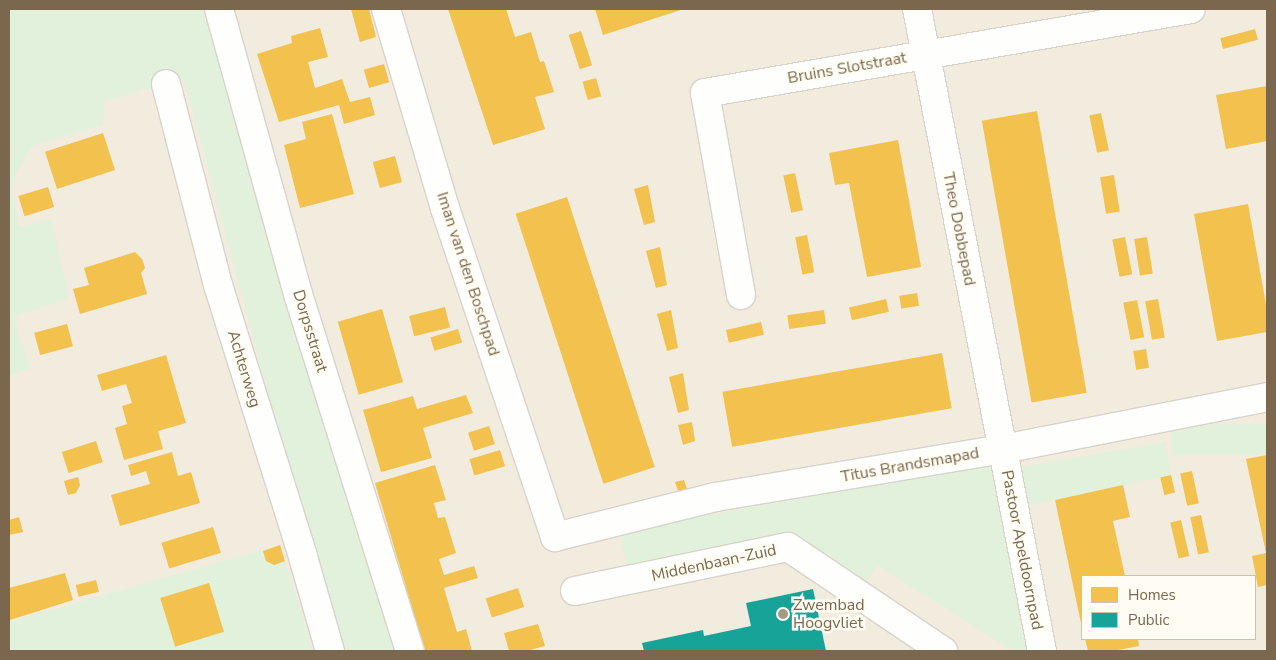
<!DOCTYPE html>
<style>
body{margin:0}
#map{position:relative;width:1276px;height:660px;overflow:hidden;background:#f9f7f0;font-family:"Nunito Sans",sans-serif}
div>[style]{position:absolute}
.residential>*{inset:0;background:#f2ecde}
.green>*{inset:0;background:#e2f1db;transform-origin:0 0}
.homes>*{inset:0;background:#f2c14e;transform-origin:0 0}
.public>*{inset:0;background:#17a398}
.roads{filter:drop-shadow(1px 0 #d7d3cb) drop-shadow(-1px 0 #d7d3cb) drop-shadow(0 1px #d7d3cb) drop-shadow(0 -1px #d7d3cb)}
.minor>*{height:28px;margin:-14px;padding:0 14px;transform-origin:14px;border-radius:14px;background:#fefefd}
.dots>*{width:14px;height:14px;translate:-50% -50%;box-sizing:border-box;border:2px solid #fffdf3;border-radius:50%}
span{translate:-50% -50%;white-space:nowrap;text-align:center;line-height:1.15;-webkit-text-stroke:5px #fffdf3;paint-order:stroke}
.street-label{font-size:16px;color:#7a674d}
.poi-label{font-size:16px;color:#7a674d}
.left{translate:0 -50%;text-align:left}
.frame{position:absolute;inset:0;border:10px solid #7a674d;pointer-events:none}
.legend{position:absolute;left:1081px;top:575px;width:175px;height:65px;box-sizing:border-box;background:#fffdf3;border:1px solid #cac1b1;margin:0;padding:6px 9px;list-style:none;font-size:15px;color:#7a674d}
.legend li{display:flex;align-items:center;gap:10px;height:25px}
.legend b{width:25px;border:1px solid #cac1b1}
</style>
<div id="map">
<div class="residential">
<div style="clip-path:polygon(evenodd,9px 9px,1267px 9px,1267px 651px,9px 651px,9px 9px,1082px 576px,1255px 576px,1255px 639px,1082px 639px,1082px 576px)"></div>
</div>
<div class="green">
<div style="clip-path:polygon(9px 9px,203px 9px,396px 651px,344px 651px,288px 469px,184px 78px,105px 101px,102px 125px,32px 146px,15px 176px,14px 194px,19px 227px,51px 219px,69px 298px,14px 317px,30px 368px,9px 376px)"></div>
<div style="left:1267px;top:424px;width:31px;height:96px;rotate:90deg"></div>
<div style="clip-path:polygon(1165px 442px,1171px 475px,1024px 506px,1016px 468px)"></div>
<div style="clip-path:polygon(990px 465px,1029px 651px,1013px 651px,877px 565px,866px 585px,788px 535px,628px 568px,619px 531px)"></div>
<div style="clip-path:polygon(280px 545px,313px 651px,9px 651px,9px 622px)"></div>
</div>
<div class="homes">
<div style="clip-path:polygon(351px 9px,369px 9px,376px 37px,360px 42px)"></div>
<div style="clip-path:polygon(448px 9px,506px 9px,515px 37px,531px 32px,540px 62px,544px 61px,554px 92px,535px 97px,545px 129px,493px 145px)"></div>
<div style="clip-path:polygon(595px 9px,684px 9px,603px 35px)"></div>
<div style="clip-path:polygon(320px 28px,328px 57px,308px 62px,315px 88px,342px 79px,350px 102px,370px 97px,375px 115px,344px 124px,339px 105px,279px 122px,257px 54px,292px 43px,291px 36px)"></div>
<div style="left:1255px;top:29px;width:11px;height:36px;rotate:75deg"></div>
<div style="left:581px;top:31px;width:36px;height:13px;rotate:72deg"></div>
<div style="left:384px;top:64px;width:19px;height:21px;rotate:74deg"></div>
<div style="left:596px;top:78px;width:19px;height:14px;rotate:74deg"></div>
<div style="clip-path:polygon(1267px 86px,1267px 141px,1226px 149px,1216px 95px)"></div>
<div style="left:1037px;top:111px;width:286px;height:56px;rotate:80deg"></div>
<div style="left:1101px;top:113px;width:38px;height:12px;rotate:78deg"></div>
<div style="clip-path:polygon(332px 114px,354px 194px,300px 208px,284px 145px,306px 139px,302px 122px)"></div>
<div style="left:103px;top:133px;width:39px;height:61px;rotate:72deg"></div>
<div style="clip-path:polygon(898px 140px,921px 267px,867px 277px,849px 183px,835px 185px,829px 153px)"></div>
<div style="left:395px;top:156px;width:27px;height:23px;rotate:75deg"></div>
<div style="left:795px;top:173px;width:38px;height:12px;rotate:78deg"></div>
<div style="left:1114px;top:175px;width:37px;height:14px;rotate:81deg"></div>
<div style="clip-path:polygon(648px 185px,655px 222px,644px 225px,634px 189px)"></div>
<div style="left:48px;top:187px;width:21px;height:31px;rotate:73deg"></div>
<div style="left:567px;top:197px;width:284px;height:54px;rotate:72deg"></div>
<div style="clip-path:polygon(1248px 204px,1267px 310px,1267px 332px,1217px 341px,1194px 214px)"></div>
<div style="left:807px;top:235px;width:38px;height:12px;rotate:79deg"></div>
<div style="left:1125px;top:237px;width:38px;height:13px;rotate:79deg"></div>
<div style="left:1147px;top:237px;width:37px;height:13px;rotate:81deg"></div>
<div style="clip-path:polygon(660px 247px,667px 285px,656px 288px,646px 251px)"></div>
<div style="clip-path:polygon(135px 252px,142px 259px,145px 268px,141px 273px,147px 294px,80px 314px,73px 289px,89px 285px,84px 268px)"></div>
<div style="left:917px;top:293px;width:13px;height:18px;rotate:81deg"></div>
<div style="left:886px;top:299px;width:13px;height:38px;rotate:77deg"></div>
<div style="left:1158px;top:299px;width:39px;height:13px;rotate:80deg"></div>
<div style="left:1137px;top:300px;width:38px;height:14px;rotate:79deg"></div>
<div style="left:445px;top:307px;width:21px;height:37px;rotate:76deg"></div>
<div style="left:382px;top:309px;width:76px;height:46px;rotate:74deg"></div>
<div style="clip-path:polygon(671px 310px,678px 348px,667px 351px,657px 314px)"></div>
<div style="left:824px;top:310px;width:14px;height:37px;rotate:82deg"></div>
<div style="left:761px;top:322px;width:13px;height:36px;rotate:77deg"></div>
<div style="left:67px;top:324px;width:23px;height:34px;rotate:75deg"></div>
<div style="left:458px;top:329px;width:14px;height:29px;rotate:73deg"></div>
<div style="left:1146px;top:349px;width:19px;height:13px;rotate:81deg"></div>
<div style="left:942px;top:353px;width:56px;height:223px;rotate:80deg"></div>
<div style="clip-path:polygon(166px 355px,186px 423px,158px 431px,163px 449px,124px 460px,115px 428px,127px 424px,122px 406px,132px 403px,126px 384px,102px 391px,97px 375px)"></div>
<div style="clip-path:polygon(683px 373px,689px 410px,678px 413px,669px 377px)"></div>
<div style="clip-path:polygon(466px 395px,473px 413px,423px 428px,432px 458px,381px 472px,363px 410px,413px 396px,417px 409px)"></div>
<div style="clip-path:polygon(692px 422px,695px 441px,683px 445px,678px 425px)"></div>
<div style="left:489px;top:426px;width:19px;height:22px;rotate:72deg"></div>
<div style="left:96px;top:441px;width:22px;height:36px;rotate:72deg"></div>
<div style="left:500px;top:450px;width:17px;height:32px;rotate:73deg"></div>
<div style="clip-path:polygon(172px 452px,178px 476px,191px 472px,200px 503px,120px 526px,111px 495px,150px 484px,146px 471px,131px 476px,128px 465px)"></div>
<div style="clip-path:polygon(1267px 455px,1267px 585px,1258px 587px,1252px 556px,1266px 553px,1246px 459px)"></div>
<div style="clip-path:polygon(435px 465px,446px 500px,434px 503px,438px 518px,445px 517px,456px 553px,439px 559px,444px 575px,474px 566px,478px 578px,444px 588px,457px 632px,466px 629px,472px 651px,425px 651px,375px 483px)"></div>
<div style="left:1192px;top:471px;width:33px;height:12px;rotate:78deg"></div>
<div style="left:1171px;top:475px;width:18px;height:11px;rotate:77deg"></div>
<div style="clip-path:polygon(78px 477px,80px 485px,76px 493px,68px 495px,64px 481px)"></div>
<div style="clip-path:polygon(684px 480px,687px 489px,678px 491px,675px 482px)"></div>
<div style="clip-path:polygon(1123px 485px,1130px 517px,1113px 521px,1125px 576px,1082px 576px,1081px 623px,1055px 500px)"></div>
<div style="left:1201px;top:515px;width:38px;height:11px;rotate:78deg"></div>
<div style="clip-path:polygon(19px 517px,23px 532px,9px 535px,9px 520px)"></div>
<div style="left:1181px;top:520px;width:37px;height:11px;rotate:77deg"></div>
<div style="left:213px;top:527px;width:27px;height:54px;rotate:73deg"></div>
<div style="clip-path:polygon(280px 545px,285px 561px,274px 565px,266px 561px,263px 551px)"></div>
<div style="clip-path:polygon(65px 573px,73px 600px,10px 620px,9px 588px)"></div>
<div style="left:96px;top:580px;width:12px;height:21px;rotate:76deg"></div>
<div style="left:209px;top:583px;width:51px;height:51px;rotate:73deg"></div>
<div style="left:518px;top:588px;width:20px;height:34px;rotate:72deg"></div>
<div style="clip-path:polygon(538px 624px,545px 646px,526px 651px,509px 651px,504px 633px)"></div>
<div style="clip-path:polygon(1085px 639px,1138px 639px,1139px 646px,1113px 651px,1088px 651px)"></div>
</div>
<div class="public">
<div style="clip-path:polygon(813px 589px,826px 651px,644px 651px,642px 643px,703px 630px,704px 636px,751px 626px,746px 603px)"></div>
</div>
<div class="roads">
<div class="minor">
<div style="left:219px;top:9px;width:296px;rotate:74.5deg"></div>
<div style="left:298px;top:294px;width:374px;rotate:72.6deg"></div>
<div style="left:386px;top:9px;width:208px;rotate:73.5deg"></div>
<div style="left:445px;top:208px;width:347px;rotate:71.5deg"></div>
<div style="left:555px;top:537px;width:166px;rotate:-14deg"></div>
<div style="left:716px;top:497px;width:291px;rotate:-9.5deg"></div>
<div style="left:1003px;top:449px;width:269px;rotate:-11.1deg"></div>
<div style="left:917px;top:9px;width:654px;rotate:78.98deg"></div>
<div style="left:166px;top:84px;width:208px;rotate:75.5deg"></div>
<div style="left:218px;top:285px;width:285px;rotate:72.6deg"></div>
<div style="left:303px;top:557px;width:98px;rotate:74deg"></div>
<div style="left:741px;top:295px;width:205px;rotate:-100.1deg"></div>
<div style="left:705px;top:93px;width:493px;rotate:-9.8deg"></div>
<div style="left:575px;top:591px;width:217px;rotate:-11.7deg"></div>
<div style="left:788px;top:547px;width:187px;rotate:33.9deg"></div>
</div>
</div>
<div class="dots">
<div style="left:783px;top:614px;background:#a69986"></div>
</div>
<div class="street-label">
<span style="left:847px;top:68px;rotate:-10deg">Bruins Slotstraat</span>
<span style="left:959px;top:229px;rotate:79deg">Theo Dobbepad</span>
<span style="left:468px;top:274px;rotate:72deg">Iman van den Boschpad</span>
<span style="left:310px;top:331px;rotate:73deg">Dorpsstraat</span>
<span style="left:244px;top:369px;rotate:73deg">Achterweg</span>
<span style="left:910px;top:465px;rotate:-10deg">Titus Brandsmapad</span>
<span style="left:1022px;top:550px;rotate:79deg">Pastoor Apeldoornpad</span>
<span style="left:714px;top:563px;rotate:-12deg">Middenbaan-Zuid</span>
</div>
<div class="poi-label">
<span class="left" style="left:793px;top:614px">Zwembad<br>Hoogvliet</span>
</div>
<div class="frame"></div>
<ul class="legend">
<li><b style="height:14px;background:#f2c14e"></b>Homes</li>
<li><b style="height:14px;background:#17a398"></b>Public</li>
</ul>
</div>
